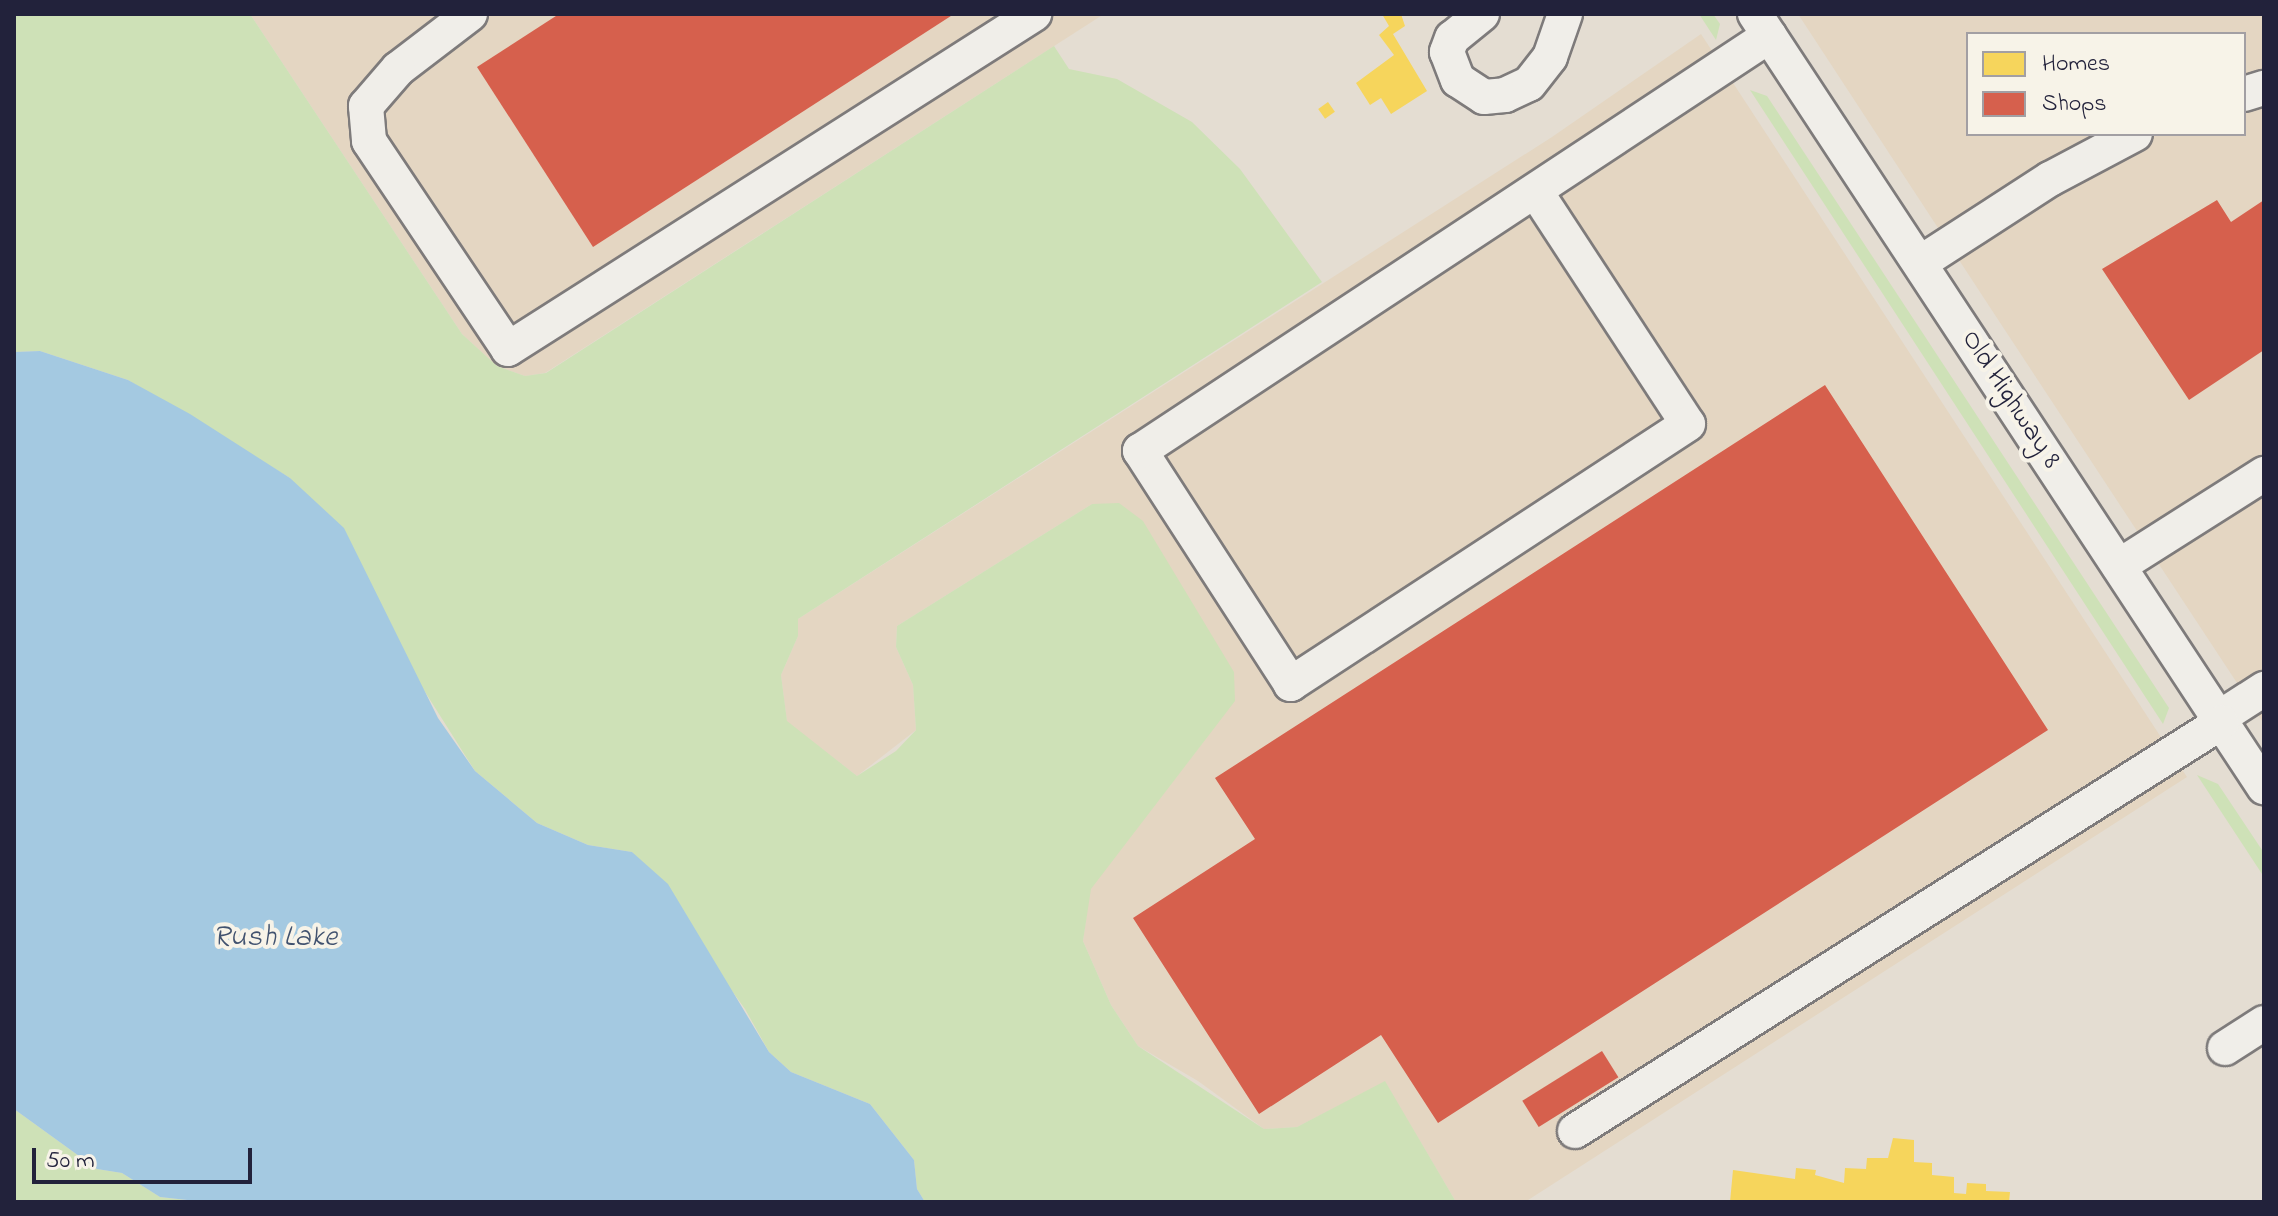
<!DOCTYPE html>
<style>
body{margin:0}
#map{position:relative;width:2278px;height:1216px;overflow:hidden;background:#e4ddd2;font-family:"Indie Flower",sans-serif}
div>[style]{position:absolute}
.built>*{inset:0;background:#e4d6c2}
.green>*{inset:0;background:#cee1b7}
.water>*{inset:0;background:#a4c9e1}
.homes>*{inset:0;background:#f6d55c;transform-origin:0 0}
.shops>*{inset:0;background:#d6604d;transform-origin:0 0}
.roads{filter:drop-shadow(2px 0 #7e7b7b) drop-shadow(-2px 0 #7e7b7b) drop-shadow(0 2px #7e7b7b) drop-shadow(0 -2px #7e7b7b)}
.minor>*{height:34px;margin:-17px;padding:0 17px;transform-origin:17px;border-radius:17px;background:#f0eee9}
span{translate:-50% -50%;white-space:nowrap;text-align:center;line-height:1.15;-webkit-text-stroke:8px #f7f3e8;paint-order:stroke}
.street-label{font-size:28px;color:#22223b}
.water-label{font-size:30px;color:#41526f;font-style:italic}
.frame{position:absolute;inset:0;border:16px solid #22223b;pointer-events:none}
.legend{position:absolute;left:1966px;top:32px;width:280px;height:104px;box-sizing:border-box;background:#f7f3e8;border:2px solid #a29fa3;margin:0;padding:10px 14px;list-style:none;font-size:24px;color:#22223b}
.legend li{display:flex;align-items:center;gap:16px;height:40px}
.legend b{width:40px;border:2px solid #a29fa3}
.scale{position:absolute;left:32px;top:1148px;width:220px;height:36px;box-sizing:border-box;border:4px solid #22223b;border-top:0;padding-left:10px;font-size:24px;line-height:28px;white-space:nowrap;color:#22223b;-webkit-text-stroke:6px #f7f3e8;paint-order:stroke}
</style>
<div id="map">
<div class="built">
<div style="clip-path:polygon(250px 14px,1104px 14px,545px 373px,525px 376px,497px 366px,462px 334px)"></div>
<div style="clip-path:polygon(evenodd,1798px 14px,2264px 14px,2264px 724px,1995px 315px,1798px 14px,1968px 34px,2244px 34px,2244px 134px,1968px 134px,1968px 34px)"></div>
<div style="clip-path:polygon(1701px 34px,2187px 777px,1525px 1202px,1456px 1202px,1385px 1082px,1297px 1127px,1264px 1129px,1198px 1081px,1138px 1046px,1111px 1005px,1083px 941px,1090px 889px,1204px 741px,1092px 504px,897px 626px,896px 647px,913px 685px,916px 730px,857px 776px,787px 722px,781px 675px,798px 636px,798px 619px,1552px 137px)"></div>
</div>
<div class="green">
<div style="clip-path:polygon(14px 14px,250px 14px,462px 334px,497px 366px,525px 376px,546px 373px,1054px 46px,1069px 69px,1117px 79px,1192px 122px,1240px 169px,1322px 282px,798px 619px,798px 636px,781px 675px,787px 721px,857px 776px,896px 751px,916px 730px,913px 685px,896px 647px,897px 626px,1092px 504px,1119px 503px,1143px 521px,1234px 672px,1235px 701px,1091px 889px,1083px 941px,1111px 1005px,1138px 1046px,1264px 1129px,1297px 1127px,1385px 1081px,1456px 1202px,925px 1202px,917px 1189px,914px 1160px,870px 1104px,791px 1072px,769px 1052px,745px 1009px,632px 852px,588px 845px,537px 823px,475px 771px,290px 478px,128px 380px,40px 351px,14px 352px)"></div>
<div style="clip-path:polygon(1699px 14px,1713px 14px,1720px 24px,1716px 40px)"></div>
<div style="clip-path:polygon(1750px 90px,1767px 96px,2169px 708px,2163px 724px)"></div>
<div style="clip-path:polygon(2197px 775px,2218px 784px,2264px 853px,2264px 877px)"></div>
<div style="clip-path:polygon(14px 1109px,97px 1169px,122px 1173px,160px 1197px,205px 1202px,14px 1202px)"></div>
</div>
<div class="water">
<div style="clip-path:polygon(40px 351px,128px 380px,190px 414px,290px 478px,344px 528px,438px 718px,475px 771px,537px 823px,588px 845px,632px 852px,668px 884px,769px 1052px,791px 1072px,870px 1104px,914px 1160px,917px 1189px,925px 1202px,205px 1202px,160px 1197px,122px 1173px,97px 1169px,14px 1109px,14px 352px)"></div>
</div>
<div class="homes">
<div style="clip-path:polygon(1382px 14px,1401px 14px,1405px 26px,1393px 34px,1427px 91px,1391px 114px,1381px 98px,1370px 105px,1356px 83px,1394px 55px,1379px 35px,1389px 26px)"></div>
<div style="left:1328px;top:102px;width:12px;height:12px;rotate:55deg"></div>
<div style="clip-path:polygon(1893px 1138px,1914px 1140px,1914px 1162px,1932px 1163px,1932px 1175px,1954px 1177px,1954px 1193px,1966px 1194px,1967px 1183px,1986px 1184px,1986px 1191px,2010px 1192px,2009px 1202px,1730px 1202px,1733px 1170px,1795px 1179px,1796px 1168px,1816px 1170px,1815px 1175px,1844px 1183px,1845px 1168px,1866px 1169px,1867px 1158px,1888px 1158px)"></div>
</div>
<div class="shops">
<div style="clip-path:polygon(559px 14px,954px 14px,593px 247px,477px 67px)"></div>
<div style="clip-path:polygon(2217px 200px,2231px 222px,2264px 200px,2264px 350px,2189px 400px,2102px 269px)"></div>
<div style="clip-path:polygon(1825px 385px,2048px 730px,1438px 1123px,1381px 1035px,1259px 1114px,1133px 918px,1255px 839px,1215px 778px)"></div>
<div style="left:1602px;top:1051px;width:31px;height:94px;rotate:58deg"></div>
</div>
<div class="roads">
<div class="minor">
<div style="left:470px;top:14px;width:91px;rotate:142.6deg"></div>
<div style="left:398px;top:69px;width:49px;rotate:130.9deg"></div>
<div style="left:366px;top:106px;width:35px;rotate:85deg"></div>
<div style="left:369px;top:141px;width:250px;rotate:56.2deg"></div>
<div style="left:508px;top:349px;width:624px;rotate:-32.49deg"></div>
<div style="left:1482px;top:14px;width:38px;rotate:141deg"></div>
<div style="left:1452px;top:38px;width:15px;rotate:110deg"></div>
<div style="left:1447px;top:52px;width:30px;rotate:69deg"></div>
<div style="left:1458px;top:80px;width:31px;rotate:33deg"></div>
<div style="left:1484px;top:97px;width:21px;rotate:-5deg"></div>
<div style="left:1505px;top:95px;width:26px;rotate:-25deg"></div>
<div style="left:1529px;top:84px;width:34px;rotate:-52deg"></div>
<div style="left:1550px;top:57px;width:46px;rotate:-70.8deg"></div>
<div style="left:1755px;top:14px;width:926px;rotate:56.64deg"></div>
<div style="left:2244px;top:94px;width:21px;rotate:-17deg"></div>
<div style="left:1536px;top:192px;width:277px;rotate:56.8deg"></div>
<div style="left:1688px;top:424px;width:475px;rotate:146.8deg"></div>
<div style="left:1291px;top:684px;width:278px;rotate:-122.9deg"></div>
<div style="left:1140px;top:451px;width:754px;rotate:-33.42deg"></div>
<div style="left:1920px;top:263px;width:155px;rotate:-32.9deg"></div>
<div style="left:2050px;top:179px;width:96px;rotate:-27.9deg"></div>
<div style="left:2119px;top:566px;width:172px;rotate:-32.4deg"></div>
<div style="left:2219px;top:718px;width:54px;rotate:-32.8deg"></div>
<div style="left:2225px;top:1048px;width:46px;rotate:-32.7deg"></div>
<div style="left:1575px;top:1131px;width:765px;rotate:-32.3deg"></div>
</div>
</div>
<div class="street-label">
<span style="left:2010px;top:400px;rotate:57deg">Old Highway 8</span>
</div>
<div class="water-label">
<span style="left:275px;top:938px">Rush Lake</span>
</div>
<div class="frame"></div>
<ul class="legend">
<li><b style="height:22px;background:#f6d55c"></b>Homes</li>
<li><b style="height:22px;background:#d6604d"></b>Shops</li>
</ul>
<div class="scale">50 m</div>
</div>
